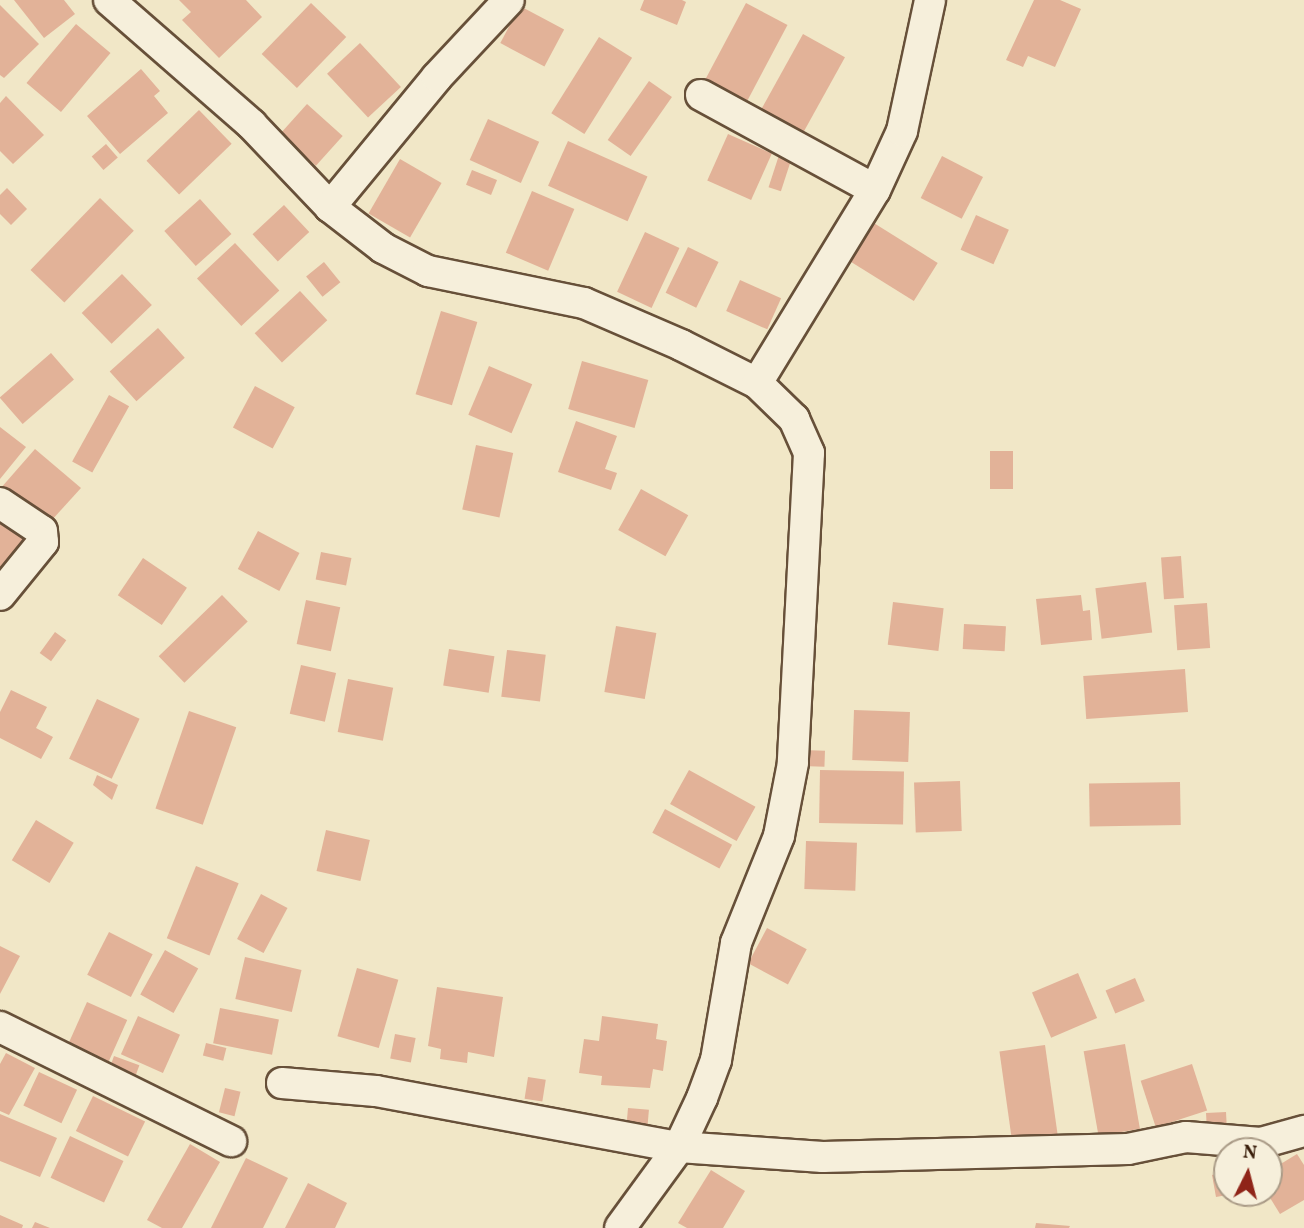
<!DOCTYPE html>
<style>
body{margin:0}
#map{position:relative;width:1304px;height:1228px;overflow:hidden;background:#f1e7c7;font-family:Vollkorn,serif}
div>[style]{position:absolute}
.building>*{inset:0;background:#e2b298;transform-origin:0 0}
.roads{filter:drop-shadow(2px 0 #675039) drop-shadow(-2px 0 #675039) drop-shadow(0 2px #675039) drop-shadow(0 -2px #675039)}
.minor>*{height:30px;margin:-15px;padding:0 15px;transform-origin:15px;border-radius:15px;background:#f6efdb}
span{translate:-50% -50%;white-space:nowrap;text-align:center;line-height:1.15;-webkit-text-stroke:6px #f6efdb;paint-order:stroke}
.north{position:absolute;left:1213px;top:1137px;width:70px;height:70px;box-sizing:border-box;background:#f6efdb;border:2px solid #aa9b87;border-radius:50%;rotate:6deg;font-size:19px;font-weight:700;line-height:28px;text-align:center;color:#391d0a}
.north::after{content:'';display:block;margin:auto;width:24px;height:32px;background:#8f2418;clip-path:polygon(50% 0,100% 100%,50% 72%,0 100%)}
</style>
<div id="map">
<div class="building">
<div style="clip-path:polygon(14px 0,64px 0,75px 14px,44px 38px)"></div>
<div style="clip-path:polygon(179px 0,246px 0,262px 17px,219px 58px,182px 20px,191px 12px)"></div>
<div style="clip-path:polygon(644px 0,682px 0,686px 2px,677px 25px,640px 10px)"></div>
<div style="clip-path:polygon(1034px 0,1060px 0,1081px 9px,1055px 67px,1028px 56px,1023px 67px,1006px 60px)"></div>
<div style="left:311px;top:3px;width:49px;height:71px;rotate:44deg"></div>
<div style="left:746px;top:3px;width:47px;height:87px;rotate:28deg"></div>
<div style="clip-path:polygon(0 5px,39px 44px,4px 78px,0 75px)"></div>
<div style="left:520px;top:6px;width:50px;height:42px;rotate:28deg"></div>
<div style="left:76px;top:24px;width:45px;height:77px;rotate:40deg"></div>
<div style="left:803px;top:34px;width:48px;height:86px;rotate:29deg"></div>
<div style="left:599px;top:37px;width:39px;height:90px;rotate:32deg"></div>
<div style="left:360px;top:43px;width:60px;height:45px;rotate:47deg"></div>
<div style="clip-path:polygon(141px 69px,160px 91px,154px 96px,168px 113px,120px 154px,87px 116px)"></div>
<div style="left:649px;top:81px;width:28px;height:72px;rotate:35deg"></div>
<div style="clip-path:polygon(6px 96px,44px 135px,13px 164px,0 151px,0 103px)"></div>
<div style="left:307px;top:104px;width:48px;height:40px;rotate:42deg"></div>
<div style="left:199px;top:110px;width:47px;height:73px;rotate:46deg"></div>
<div style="left:488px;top:119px;width:56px;height:45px;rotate:24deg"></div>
<div style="left:728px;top:134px;width:48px;height:51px;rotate:24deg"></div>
<div style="left:568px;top:141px;width:87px;height:49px;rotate:24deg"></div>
<div style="left:106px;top:144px;width:18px;height:19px;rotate:49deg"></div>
<div style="left:780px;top:152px;width:13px;height:37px;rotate:18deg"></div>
<div style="left:942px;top:156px;width:46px;height:47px;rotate:27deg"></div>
<div style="left:400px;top:159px;width:48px;height:63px;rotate:30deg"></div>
<div style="left:472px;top:170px;width:27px;height:16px;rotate:22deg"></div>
<div style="clip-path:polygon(7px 188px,27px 209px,11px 225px,0 214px,0 195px)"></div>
<div style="left:532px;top:191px;width:46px;height:67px;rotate:23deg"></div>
<div style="left:100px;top:198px;width:47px;height:100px;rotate:44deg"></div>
<div style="left:200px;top:199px;width:47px;height:48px;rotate:48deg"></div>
<div style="left:284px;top:205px;width:37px;height:43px;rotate:47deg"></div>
<div style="left:976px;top:215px;width:36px;height:38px;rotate:24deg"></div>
<div style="left:869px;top:220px;width:81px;height:45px;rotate:32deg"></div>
<div style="left:645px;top:232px;width:38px;height:66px;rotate:25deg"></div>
<div style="left:235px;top:243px;width:65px;height:52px;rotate:47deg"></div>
<div style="left:688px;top:247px;width:34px;height:51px;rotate:26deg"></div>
<div style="left:324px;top:262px;width:26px;height:23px;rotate:51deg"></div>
<div style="left:122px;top:274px;width:43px;height:56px;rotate:46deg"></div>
<div style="left:740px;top:280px;width:45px;height:34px;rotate:24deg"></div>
<div style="left:300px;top:291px;width:40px;height:62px;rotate:47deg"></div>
<div style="left:441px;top:311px;width:38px;height:87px;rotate:17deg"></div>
<div style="left:158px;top:328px;width:40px;height:65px;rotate:48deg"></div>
<div style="left:51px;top:353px;width:35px;height:68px;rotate:49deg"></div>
<div style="left:582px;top:361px;width:69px;height:50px;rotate:16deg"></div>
<div style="left:489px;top:366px;width:47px;height:53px;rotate:23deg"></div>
<div style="left:255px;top:386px;width:45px;height:47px;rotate:28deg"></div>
<div style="left:109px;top:395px;width:23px;height:76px;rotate:29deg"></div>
<div style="clip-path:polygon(576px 421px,617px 436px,605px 469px,617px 473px,611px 490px,558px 472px)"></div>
<div style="clip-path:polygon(0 427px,26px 447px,0 479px)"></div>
<div style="left:476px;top:445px;width:38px;height:66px;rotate:12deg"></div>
<div style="clip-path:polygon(35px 449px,81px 488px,51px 521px,0 489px)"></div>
<div style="left:990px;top:451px;width:23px;height:38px"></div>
<div style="left:641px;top:489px;width:54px;height:47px;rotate:29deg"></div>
<div style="clip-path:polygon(0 511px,29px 537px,0 571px)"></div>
<div style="left:258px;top:531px;width:47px;height:43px;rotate:28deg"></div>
<div style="left:321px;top:552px;width:31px;height:28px;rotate:11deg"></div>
<div style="left:1181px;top:556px;width:42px;height:20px;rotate:86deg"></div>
<div style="left:143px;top:558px;width:53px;height:45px;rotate:34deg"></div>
<div style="left:1146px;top:582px;width:51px;height:51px;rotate:83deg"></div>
<div style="left:222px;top:595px;width:37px;height:88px;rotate:46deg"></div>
<div style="clip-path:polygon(1081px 595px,1083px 611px,1090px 610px,1092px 640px,1041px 645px,1036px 599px)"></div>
<div style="left:306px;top:600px;width:35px;height:45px;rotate:12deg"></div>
<div style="left:893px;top:602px;width:51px;height:43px;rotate:7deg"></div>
<div style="left:1207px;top:603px;width:45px;height:33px;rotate:86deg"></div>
<div style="left:964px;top:624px;width:42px;height:25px;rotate:3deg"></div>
<div style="left:616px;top:626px;width:41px;height:67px;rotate:10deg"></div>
<div style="left:55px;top:632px;width:14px;height:26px;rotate:36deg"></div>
<div style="left:449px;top:649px;width:46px;height:37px;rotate:9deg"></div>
<div style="left:507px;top:650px;width:39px;height:47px;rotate:7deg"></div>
<div style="left:301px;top:665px;width:36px;height:50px;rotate:13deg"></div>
<div style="left:1185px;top:669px;width:43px;height:102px;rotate:86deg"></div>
<div style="left:348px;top:679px;width:46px;height:54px;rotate:11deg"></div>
<div style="clip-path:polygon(11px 690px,47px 707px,36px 728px,53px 737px,41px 759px,0 738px,0 712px)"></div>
<div style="left:97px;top:699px;width:47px;height:66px;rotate:25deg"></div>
<div style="left:854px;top:710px;width:56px;height:50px;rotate:2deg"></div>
<div style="left:189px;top:711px;width:50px;height:103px;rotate:19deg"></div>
<div style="left:802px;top:750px;width:23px;height:16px;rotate:2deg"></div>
<div style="left:689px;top:770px;width:76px;height:39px;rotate:29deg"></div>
<div style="left:820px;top:770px;width:84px;height:53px;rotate:1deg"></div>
<div style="clip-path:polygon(97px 775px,118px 785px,112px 800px,93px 785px)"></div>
<div style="left:960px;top:781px;width:50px;height:46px;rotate:88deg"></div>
<div style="left:1180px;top:782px;width:43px;height:91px;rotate:89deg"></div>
<div style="left:665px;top:809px;width:76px;height:27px;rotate:28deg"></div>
<div style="left:36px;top:820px;width:44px;height:47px;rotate:31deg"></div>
<div style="left:326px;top:830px;width:45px;height:42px;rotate:13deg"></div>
<div style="left:806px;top:841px;width:51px;height:48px;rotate:2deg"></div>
<div style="left:196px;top:866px;width:46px;height:78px;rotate:22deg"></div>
<div style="left:261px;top:894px;width:30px;height:51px;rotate:28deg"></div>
<div style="left:767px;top:928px;width:45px;height:40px;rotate:28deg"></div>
<div style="left:109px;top:932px;width:49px;height:48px;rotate:27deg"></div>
<div style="clip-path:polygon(0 946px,20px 956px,0 994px)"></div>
<div style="left:165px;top:950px;width:38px;height:51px;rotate:29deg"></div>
<div style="left:245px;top:957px;width:58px;height:43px;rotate:13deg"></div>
<div style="left:357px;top:968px;width:43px;height:71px;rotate:16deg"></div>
<div style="left:1078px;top:973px;width:49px;height:50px;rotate:67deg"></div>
<div style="left:1135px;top:978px;width:25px;height:32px;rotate:67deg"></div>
<div style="clip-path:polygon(437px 987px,503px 997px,494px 1057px,468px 1052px,467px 1063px,440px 1059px,441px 1049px,428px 1046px)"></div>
<div style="left:87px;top:1002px;width:44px;height:46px;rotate:24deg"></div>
<div style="left:220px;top:1008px;width:60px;height:36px;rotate:11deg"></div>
<div style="left:138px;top:1016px;width:46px;height:42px;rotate:24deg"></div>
<div style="clip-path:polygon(602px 1016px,658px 1024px,656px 1039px,667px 1041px,663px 1071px,653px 1069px,650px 1088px,601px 1085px,602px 1076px,579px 1073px,584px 1039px,599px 1041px)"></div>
<div style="left:395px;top:1034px;width:21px;height:25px;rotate:11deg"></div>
<div style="left:206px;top:1043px;width:21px;height:13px;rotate:14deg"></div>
<div style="left:1125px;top:1044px;width:86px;height:42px;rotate:80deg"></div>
<div style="left:1045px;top:1045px;width:92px;height:46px;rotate:82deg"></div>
<div style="clip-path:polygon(6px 1053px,35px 1068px,9px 1115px,0 1111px,0 1064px)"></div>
<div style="left:114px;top:1056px;width:27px;height:20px;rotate:20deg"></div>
<div style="left:1192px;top:1064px;width:49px;height:54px;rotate:72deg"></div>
<div style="left:39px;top:1072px;width:42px;height:37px;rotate:25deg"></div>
<div style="left:528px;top:1077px;width:18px;height:22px;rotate:9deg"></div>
<div style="left:225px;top:1088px;width:16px;height:25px;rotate:14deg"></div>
<div style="left:93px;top:1096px;width:58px;height:39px;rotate:26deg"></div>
<div style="left:628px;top:1108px;width:21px;height:18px;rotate:5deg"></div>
<div style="left:1226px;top:1112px;width:17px;height:20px;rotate:87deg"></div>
<div style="clip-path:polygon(0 1114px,57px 1138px,40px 1177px,0 1161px)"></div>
<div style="left:70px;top:1136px;width:59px;height:46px;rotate:25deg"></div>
<div style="clip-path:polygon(190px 1144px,220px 1162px,182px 1228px,162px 1228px,147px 1220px)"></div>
<div style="clip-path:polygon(1297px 1154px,1304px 1165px,1304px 1200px,1280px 1214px,1267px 1193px,1269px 1171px)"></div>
<div style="clip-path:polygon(246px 1158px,288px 1178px,263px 1228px,211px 1228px)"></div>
<div style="clip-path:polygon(711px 1170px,745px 1191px,723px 1228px,687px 1228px,678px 1223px)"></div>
<div style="clip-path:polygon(1227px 1172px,1227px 1195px,1216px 1197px,1212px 1175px)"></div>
<div style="clip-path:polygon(308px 1183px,347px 1203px,335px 1228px,285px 1228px)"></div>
<div style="clip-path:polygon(0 1215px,23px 1225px,22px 1228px,0 1228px)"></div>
<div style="clip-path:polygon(35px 1222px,50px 1228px,32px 1228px)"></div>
<div style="clip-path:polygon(1036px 1223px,1070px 1226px,1069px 1228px,1035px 1228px)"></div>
</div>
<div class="roads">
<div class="minor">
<div style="left:109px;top:0;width:189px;rotate:41.1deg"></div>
<div style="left:251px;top:124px;width:115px;rotate:46.4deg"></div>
<div style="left:330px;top:207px;width:67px;rotate:37.7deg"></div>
<div style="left:383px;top:248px;width:51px;rotate:27.1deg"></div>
<div style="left:428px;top:271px;width:159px;rotate:11.6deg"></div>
<div style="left:584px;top:303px;width:106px;rotate:23.4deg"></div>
<div style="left:681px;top:345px;width:85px;rotate:26.6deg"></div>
<div style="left:757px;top:383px;width:52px;rotate:44.2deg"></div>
<div style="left:794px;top:419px;width:37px;rotate:66deg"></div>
<div style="left:809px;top:453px;width:310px;rotate:93deg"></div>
<div style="left:793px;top:763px;width:74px;rotate:100.9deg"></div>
<div style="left:779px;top:836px;width:115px;rotate:111.9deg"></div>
<div style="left:736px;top:943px;width:119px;rotate:99.7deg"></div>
<div style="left:716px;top:1060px;width:40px;rotate:110.2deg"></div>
<div style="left:702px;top:1098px;width:54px;rotate:115.1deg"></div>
<div style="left:679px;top:1147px;width:100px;rotate:126.1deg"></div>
<div style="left:701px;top:95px;width:198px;rotate:28.6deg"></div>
<div style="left:330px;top:207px;width:168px;rotate:-50.5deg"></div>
<div style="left:437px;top:77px;width:105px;rotate:-46.9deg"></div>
<div style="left:757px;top:383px;width:226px;rotate:-58.6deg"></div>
<div style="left:875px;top:190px;width:65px;rotate:-65.4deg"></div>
<div style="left:902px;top:131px;width:134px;rotate:-77.9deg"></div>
<div style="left:0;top:503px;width:50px;rotate:33.7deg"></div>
<div style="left:42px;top:531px;width:11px;rotate:85deg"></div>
<div style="left:43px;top:542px;width:68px;rotate:129.1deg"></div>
<div style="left:0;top:1027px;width:258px;rotate:26.3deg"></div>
<div style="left:282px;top:1083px;width:94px;rotate:4.9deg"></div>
<div style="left:376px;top:1091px;width:308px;rotate:10.5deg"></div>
<div style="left:679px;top:1147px;width:144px;rotate:4deg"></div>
<div style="left:823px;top:1157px;width:305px;rotate:-1.5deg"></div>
<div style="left:1128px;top:1149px;width:59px;rotate:-11.7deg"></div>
<div style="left:1186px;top:1137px;width:75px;rotate:4.6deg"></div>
<div style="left:1261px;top:1143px;width:45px;rotate:-15.6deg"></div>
</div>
</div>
<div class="north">N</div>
</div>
